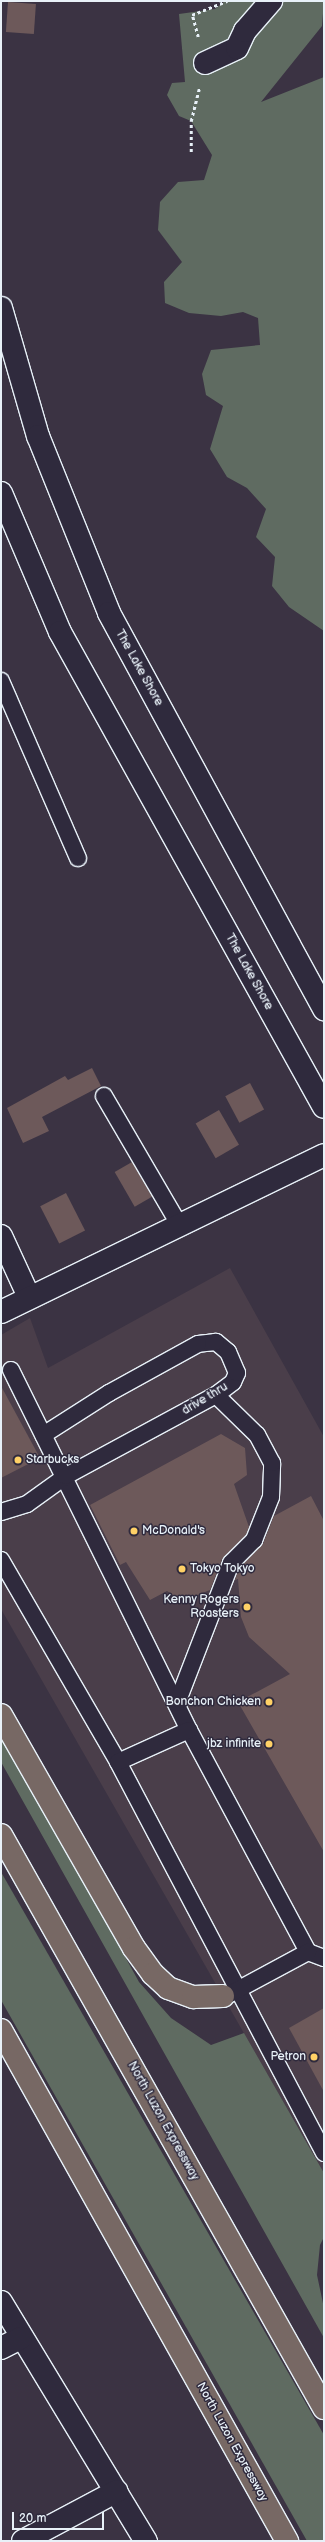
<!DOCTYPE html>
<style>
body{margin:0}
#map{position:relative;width:325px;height:2542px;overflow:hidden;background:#3b3343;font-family:"Balsamiq Sans",sans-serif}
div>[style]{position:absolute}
.built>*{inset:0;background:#4a3e4a}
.green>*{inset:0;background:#5f6b61}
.building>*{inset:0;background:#6d595a;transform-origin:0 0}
.path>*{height:2.5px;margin-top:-1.25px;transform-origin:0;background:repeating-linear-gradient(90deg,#e8f1f8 0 3px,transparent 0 6px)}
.roads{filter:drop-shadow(1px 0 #e8f1f8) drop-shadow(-1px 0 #e8f1f8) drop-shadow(0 1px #e8f1f8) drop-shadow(0 -1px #e8f1f8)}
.service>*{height:16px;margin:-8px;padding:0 8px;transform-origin:8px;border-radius:8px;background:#2f2a3d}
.pedestrian>*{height:22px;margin:-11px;padding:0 11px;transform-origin:11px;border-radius:11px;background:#2f2a3d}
.minor>*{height:22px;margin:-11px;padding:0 11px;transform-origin:11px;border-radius:11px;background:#2f2a3d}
.tertiary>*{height:22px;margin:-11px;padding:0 11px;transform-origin:11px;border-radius:11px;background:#2f2a3d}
.motorway>*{height:22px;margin:-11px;padding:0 11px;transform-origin:11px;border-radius:11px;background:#776864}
.dots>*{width:11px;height:11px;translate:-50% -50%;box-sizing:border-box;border:2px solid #2f2a3d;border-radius:50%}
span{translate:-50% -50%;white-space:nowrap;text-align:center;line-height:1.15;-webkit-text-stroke:3px #2f2a3d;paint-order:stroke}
.street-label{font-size:12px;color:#e8f1f8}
.poi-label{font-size:12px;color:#e8f1f8}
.left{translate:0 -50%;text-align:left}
.right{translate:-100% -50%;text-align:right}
.frame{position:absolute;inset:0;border:2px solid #e8f1f8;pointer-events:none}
.scale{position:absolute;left:12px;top:2512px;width:92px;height:18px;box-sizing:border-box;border:2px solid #e8f1f8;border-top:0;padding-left:5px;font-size:12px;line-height:14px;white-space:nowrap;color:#e8f1f8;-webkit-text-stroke:3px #2f2a3d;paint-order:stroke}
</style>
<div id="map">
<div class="built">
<div style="clip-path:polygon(230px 1268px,324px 1437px,324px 2173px,1px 1609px,1px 1335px,30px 1318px,48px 1368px)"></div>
</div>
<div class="green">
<div style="clip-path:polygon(225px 1px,324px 1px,322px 26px,261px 102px,324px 77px,324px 631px,289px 607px,272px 586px,275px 557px,256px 537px,266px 509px,247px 488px,227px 477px,210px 449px,223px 406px,206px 395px,202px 374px,211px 350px,260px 345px,258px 318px,243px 312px,221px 316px,189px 313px,165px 303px,164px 282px,182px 262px,158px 230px,160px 202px,178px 182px,204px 180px,212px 155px,191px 121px,179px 116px,167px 95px,172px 83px,185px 82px,179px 14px,215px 9px)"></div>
<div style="clip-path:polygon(1px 1731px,139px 1982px,171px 2018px,211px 2045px,244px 2033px,324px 2173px,324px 2237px,320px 2245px,317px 2275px,324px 2308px,324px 2338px,1px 1762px)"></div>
<div style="clip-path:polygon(1px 1872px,324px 2435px,324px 2541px,307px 2541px,1px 2000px)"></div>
</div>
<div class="building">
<div style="left:8px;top:2px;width:28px;height:30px;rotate:4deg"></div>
<div style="clip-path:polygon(92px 1068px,101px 1086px,42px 1117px,49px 1131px,23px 1143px,7px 1108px,65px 1076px,68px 1080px)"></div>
<div style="left:250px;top:1083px;width:30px;height:28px;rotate:62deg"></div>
<div style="left:219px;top:1110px;width:40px;height:27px;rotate:60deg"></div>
<div style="left:132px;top:1162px;width:40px;height:20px;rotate:60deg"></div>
<div style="left:66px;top:1193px;width:42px;height:29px;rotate:63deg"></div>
<div style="clip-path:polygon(1px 1386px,40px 1458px,1px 1478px)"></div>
<div style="clip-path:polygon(221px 1434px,245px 1448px,247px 1475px,234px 1484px,249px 1527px,246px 1535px,222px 1559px,210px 1590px,190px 1598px,178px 1598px,167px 1591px,150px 1600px,126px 1562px,120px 1565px,90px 1505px)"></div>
<div style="clip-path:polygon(311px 1496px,324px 1521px,324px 1852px,238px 1702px,290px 1674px,249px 1637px,241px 1617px,238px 1579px,235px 1580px,239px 1568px,263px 1544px,274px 1516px)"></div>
<div style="clip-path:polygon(324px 2008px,324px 2092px,289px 2028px)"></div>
</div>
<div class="path">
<div style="left:198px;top:37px;width:23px;rotate:-105deg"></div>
<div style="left:192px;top:15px;width:38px;rotate:-22deg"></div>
<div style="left:191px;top:152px;width:31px;rotate:-90deg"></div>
<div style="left:191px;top:121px;width:34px;rotate:-76deg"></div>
</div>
<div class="roads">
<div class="service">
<div style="left:1px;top:681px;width:193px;rotate:66.5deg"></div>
<div style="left:104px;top:1096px;width:151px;rotate:59.7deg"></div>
<div style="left:11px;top:1370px;width:402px;rotate:63.7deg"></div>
<div style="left:189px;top:1730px;width:252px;rotate:61.8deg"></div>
<div style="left:308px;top:1952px;width:17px;rotate:21deg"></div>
<div style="left:1px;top:1512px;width:27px;rotate:-17deg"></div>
<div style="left:27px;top:1504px;width:48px;rotate:-35.7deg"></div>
<div style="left:66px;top:1476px;width:170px;rotate:-28.4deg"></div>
<div style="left:216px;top:1395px;width:21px;rotate:-37deg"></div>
<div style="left:233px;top:1382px;width:10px;rotate:-66deg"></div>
<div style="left:237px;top:1373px;width:23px;rotate:-113deg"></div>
<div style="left:228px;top:1352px;width:16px;rotate:-140deg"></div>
<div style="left:216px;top:1342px;width:18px;rotate:174deg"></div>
<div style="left:198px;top:1344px;width:102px;rotate:151.2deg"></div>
<div style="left:109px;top:1393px;width:78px;rotate:147.5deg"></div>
<div style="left:1px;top:1560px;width:233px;rotate:59.9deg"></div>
<div style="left:118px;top:1762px;width:442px;rotate:62.2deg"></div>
<div style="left:177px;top:1703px;width:150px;rotate:-68.9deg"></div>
<div style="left:231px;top:1563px;width:33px;rotate:-45deg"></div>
<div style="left:254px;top:1540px;width:46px;rotate:-68.4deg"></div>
<div style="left:271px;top:1497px;width:34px;rotate:-88deg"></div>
<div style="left:272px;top:1463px;width:32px;rotate:-118deg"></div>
<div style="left:257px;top:1435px;width:57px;rotate:-135.7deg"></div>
<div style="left:118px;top:1762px;width:78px;rotate:-24.3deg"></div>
<div style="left:228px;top:1995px;width:91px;rotate:-28.3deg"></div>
</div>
<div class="pedestrian">
<div style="left:205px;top:63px;width:35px;rotate:-25deg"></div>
<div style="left:237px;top:48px;width:19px;rotate:-65deg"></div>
<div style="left:245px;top:31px;width:40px;rotate:-49deg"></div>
</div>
<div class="minor">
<div style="left:1px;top:1236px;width:67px;rotate:65.3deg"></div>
<div style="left:1px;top:1312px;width:359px;rotate:-25.9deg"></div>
<div style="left:1px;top:2302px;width:280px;rotate:58.8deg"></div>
<div style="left:1px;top:2348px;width:22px;rotate:-27deg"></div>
<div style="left:23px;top:2541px;width:106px;rotate:-28deg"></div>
</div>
<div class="tertiary">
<div style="left:1px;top:308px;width:133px;rotate:73.9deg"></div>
<div style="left:38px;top:436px;width:191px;rotate:68.1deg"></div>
<div style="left:109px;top:613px;width:451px;rotate:61.5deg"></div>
<div style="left:1px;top:493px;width:151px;rotate:67deg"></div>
<div style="left:60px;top:632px;width:543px;rotate:60.94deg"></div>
</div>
<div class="motorway">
<div style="left:1px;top:1715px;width:268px;rotate:60.3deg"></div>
<div style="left:134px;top:1948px;width:32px;rotate:54deg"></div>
<div style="left:153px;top:1974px;width:21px;rotate:43deg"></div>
<div style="left:168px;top:1988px;width:27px;rotate:20deg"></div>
<div style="left:193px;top:1997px;width:30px;rotate:-2deg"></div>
<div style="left:1px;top:1835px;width:658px;rotate:60.59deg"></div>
<div style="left:1px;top:2030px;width:586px;rotate:60.76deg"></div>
</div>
</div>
<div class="dots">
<div style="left:18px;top:1460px;background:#ffd166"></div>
<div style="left:134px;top:1531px;background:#ffd166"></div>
<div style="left:182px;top:1569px;background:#ffd166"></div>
<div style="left:247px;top:1607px;background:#ffd166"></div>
<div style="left:269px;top:1702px;background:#ffd166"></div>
<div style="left:269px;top:1744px;background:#ffd166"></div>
<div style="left:314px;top:2057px;background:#ffd166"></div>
</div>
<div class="street-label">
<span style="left:139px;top:668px;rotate:61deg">The Lake Shore</span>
<span style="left:249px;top:972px;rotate:61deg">The Lake Shore</span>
<span style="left:205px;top:1399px;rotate:-31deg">drive thru</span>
<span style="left:163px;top:2121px;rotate:61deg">North Luzon Expressway</span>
<span style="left:232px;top:2442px;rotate:61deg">North Luzon Expressway</span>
</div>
<div class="poi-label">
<span class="left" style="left:26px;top:1460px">Starbucks</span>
<span class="left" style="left:142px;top:1531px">McDonald's</span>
<span class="left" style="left:190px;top:1569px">Tokyo Tokyo</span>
<span class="right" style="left:239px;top:1607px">Kenny Rogers<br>Roasters</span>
<span class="right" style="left:261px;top:1702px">Bonchon Chicken</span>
<span class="right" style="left:261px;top:1744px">jbz infinite</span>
<span class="right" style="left:306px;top:2057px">Petron</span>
</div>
<div class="frame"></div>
<div class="scale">20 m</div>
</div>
